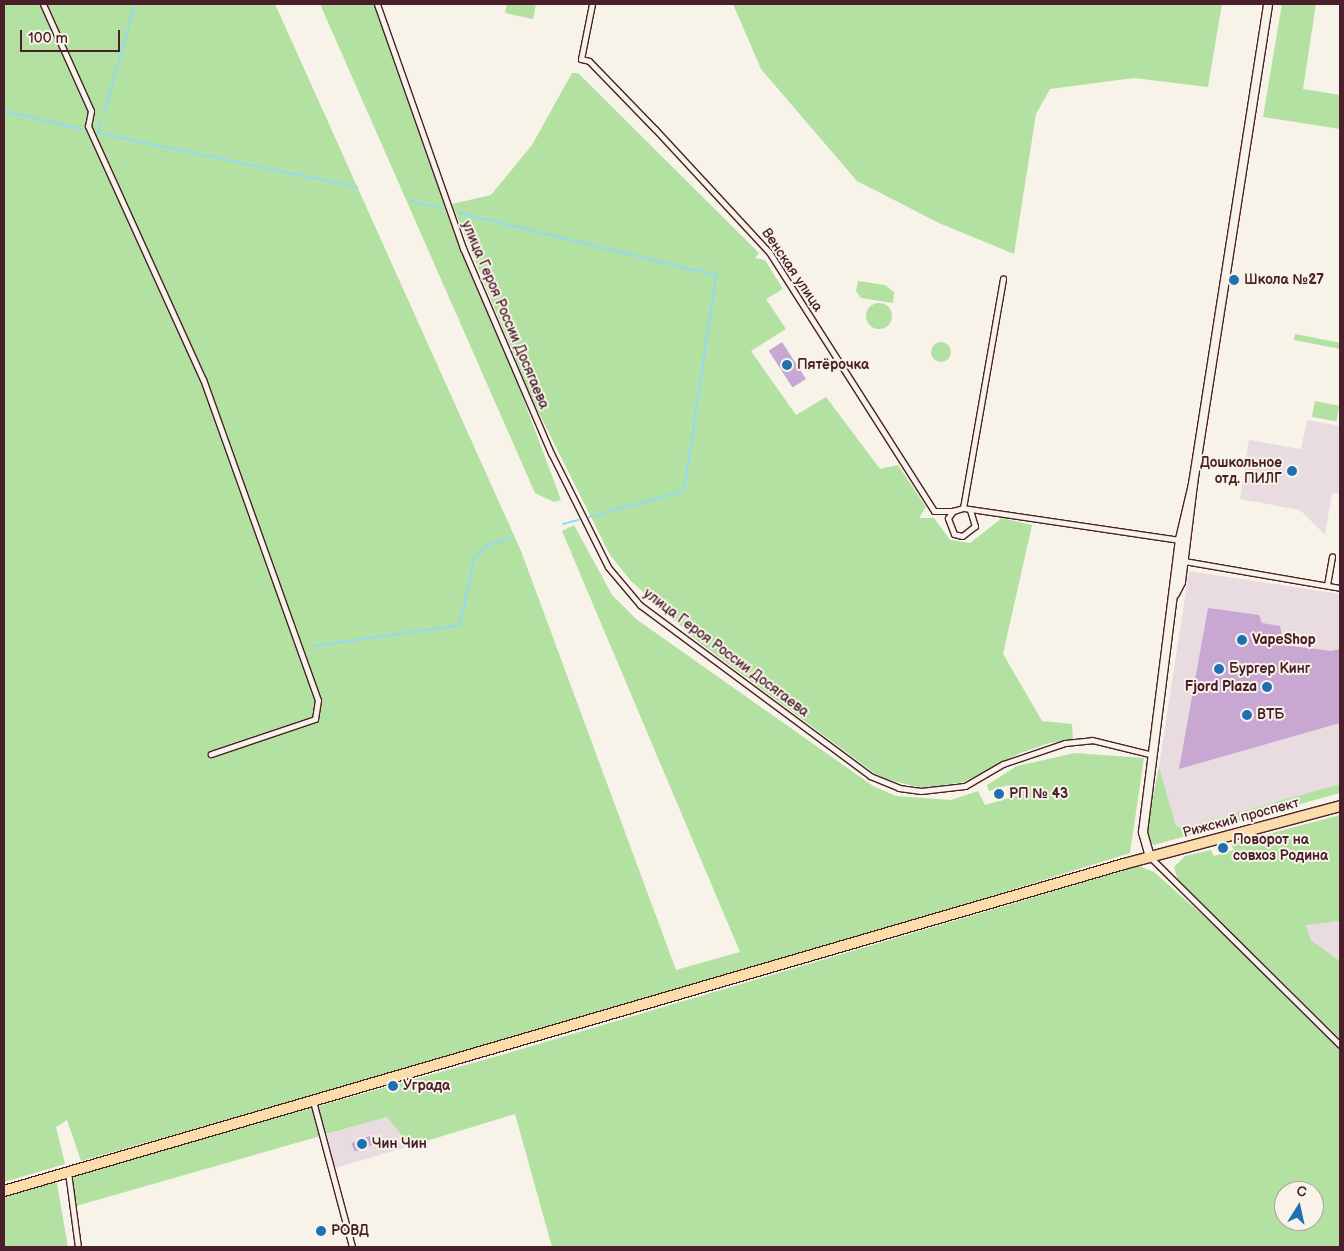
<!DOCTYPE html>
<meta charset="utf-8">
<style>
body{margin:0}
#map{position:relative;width:1344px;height:1251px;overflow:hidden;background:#f7f3e8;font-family:"Balsamiq Sans",sans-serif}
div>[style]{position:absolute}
.built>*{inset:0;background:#e9dce1}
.green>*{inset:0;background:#b2e1a1;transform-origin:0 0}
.round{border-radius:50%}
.stream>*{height:2px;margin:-1px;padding:0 1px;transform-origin:1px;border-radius:1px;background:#92daf4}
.building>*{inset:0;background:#c8a7d2;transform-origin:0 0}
.roads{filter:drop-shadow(1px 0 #4a1f2b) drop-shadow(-1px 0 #4a1f2b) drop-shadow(0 1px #4a1f2b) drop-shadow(0 -1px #4a1f2b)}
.street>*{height:5px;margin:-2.5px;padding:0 2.5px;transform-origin:2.5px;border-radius:2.5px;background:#f7f3e8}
.secondary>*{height:8px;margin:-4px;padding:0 4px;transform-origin:4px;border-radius:4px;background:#f7f3e8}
.highway>*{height:10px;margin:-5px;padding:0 5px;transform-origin:5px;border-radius:5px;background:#faddab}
.dots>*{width:14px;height:14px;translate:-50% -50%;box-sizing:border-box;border:2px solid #f7f3e8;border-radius:50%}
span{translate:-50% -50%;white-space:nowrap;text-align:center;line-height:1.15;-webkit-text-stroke:4px #f7f3e8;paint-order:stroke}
.street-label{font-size:14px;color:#4a1f2b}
.poi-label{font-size:14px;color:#4a1f2b;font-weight:700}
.left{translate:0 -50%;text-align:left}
.right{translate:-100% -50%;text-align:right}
.frame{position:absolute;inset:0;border:5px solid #4a1f2b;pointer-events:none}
.north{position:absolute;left:1274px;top:1181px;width:50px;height:50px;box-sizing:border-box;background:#f7f3e8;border:1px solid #b29e9c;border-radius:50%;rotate:10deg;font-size:14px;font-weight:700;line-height:20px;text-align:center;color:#4a1f2b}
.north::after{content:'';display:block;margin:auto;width:18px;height:22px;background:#1f6fb2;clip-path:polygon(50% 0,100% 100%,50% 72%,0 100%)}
.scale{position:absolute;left:20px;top:30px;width:100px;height:22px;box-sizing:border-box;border:2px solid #4a1f2b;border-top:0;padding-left:6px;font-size:15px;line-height:18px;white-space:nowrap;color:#4a1f2b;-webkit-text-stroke:4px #f7f3e8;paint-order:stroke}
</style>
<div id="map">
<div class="built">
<div style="clip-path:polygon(1307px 420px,1340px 426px,1340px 494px,1332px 493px,1325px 535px,1300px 510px,1240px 499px,1249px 440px,1301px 449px)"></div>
<div style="clip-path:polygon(1189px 571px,1340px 594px,1340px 784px,1183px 828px,1176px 826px,1159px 767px)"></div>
<div style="clip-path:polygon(1340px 921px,1340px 961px,1311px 940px,1306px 924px)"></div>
<div style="clip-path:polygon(387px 1117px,410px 1146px,332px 1169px,323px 1136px)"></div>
</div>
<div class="green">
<div style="clip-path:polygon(4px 4px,275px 4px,521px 551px,676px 970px,740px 952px,562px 531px,574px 525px,612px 595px,636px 619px,873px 786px,896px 796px,951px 800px,978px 791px,985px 805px,1012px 797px,1009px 785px,989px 791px,987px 785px,1017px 766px,1075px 753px,1144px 758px,1130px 853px,747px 972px,81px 1161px,67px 1120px,56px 1127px,65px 1164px,4px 1182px)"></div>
<div style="clip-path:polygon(320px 4px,376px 4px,561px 500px,554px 502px,535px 493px)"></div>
<div style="clip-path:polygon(507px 4px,536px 4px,533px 19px,505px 13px)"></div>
<div style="clip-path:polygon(733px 4px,1042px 5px,1222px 4px,1208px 87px,1134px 78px,1050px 89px,1036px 114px,1014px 254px,939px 223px,857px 181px,761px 69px)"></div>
<div style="clip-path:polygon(1282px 4px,1316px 4px,1303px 89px,1340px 95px,1340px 129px,1263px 117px)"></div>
<div style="clip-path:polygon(572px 73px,578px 73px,759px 253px,755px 258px,765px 260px,783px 289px,766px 299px,786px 329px,751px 351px,796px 415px,826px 397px,880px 469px,898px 465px,926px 507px,919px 518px,934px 518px,950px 540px,970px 543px,1002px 518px,1032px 525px,1003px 654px,1042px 721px,1072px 724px,1073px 740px,1049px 743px,1018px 754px,964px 782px,922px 788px,881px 778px,700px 643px,631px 581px,610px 555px,531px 397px,452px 204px,491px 195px,532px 145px)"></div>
<div style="clip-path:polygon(858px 281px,885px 285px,894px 292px,893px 303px,861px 298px,856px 291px)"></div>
<div class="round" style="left:866px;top:303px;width:26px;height:26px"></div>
<div style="left:1295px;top:334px;width:46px;height:6px;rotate:11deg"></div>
<div class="round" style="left:931px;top:342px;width:20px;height:20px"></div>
<div style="left:1315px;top:401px;width:25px;height:16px;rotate:11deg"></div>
<div style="clip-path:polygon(1159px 767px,1176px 826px,1183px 828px,1340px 784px,1340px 793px,1154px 845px,1145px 837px)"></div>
<div style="clip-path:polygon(1340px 815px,1340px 921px,1306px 925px,1311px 940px,1340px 961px,1340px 1039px,1178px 880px,1174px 867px,1185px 856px,1211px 850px,1214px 856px,1234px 850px,1231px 844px)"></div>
<div style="clip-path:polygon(evenodd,1139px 866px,1154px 872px,1214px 925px,1340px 1049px,1340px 1247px,552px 1247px,515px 1114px,410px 1146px,387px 1117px,69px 1208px,68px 1176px,505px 1054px,1139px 866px,1284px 1191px,1314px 1191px,1314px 1221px,1284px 1221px,1284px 1191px)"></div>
<div style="clip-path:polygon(56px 1178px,68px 1247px,4px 1247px,4px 1194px)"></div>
</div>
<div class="stream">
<div style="left:4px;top:111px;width:79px;rotate:13.2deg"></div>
<div style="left:104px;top:113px;width:113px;rotate:-74.1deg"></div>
<div style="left:101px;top:122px;width:11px;rotate:105deg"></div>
<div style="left:98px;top:133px;width:265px;rotate:11.8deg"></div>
<div style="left:409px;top:201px;width:33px;rotate:12deg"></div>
<div style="left:459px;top:213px;width:264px;rotate:13.6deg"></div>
<div style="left:716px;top:275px;width:218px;rotate:98.4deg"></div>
<div style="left:684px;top:491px;width:98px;rotate:164.7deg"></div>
<div style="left:563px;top:524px;width:16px;rotate:-15deg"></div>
<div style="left:314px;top:646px;width:148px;rotate:-8.2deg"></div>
<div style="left:460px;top:625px;width:67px;rotate:-78deg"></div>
<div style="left:474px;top:559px;width:20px;rotate:-45deg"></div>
<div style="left:488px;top:545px;width:24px;rotate:-17deg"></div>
</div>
<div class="building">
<div style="left:782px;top:342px;width:44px;height:16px;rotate:57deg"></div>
<div style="clip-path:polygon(1208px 608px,1259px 615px,1262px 623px,1280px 626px,1284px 645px,1331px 651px,1340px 649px,1340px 723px,1179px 769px)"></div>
<div style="left:370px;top:1136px;width:9px;height:20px;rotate:69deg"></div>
</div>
<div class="roads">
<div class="street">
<div style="left:43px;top:4px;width:117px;rotate:65.8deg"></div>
<div style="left:91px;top:111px;width:15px;rotate:101deg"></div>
<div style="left:88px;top:126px;width:278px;rotate:65.6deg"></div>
<div style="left:203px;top:379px;width:341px;rotate:70.3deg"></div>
<div style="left:318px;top:700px;width:19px;rotate:99deg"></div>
<div style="left:315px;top:719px;width:110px;rotate:161.4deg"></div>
<div style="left:377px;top:4px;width:259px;rotate:70.6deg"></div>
<div style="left:463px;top:248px;width:223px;rotate:66.8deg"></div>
<div style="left:551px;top:453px;width:127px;rotate:63.4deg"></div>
<div style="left:608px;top:567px;width:50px;rotate:49.9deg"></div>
<div style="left:640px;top:605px;width:287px;rotate:36.6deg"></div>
<div style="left:870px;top:776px;width:31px;rotate:22deg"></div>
<div style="left:899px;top:788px;width:22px;rotate:8deg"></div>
<div style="left:921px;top:791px;width:44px;rotate:-6.5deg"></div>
<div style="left:965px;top:786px;width:44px;rotate:-30.1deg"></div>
<div style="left:1003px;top:764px;width:65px;rotate:-18.7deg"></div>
<div style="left:1065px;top:743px;width:27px;rotate:-6deg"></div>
<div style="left:1092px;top:740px;width:63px;rotate:13.8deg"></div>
<div style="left:592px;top:4px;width:56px;rotate:101.3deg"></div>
<div style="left:581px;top:59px;width:8px;rotate:14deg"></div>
<div style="left:589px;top:61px;width:95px;rotate:45.9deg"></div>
<div style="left:655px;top:129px;width:168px;rotate:47.2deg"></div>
<div style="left:769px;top:252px;width:307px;rotate:57.5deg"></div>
<div style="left:934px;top:511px;width:19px"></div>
<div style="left:963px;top:508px;width:233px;rotate:-80.1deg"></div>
<div style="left:970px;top:510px;width:17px;rotate:73deg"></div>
<div style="left:975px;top:526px;width:16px;rotate:142deg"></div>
<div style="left:962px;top:536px;width:8px;rotate:-166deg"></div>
<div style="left:954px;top:534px;width:17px;rotate:-111deg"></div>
<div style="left:948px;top:518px;width:9px;rotate:-54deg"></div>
<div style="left:953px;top:511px;width:10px;rotate:-17deg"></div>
<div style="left:963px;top:508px;width:220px;rotate:8.4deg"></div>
<div style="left:1184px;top:561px;width:158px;rotate:9.8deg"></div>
<div style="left:1327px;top:585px;width:29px;rotate:-80deg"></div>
<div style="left:1150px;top:857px;width:267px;rotate:44.7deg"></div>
<div style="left:313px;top:1101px;width:151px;rotate:75deg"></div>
<div style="left:68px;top:1172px;width:76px;rotate:82.4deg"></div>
</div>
<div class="secondary">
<div style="left:1175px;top:594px;width:13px;rotate:-63deg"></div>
<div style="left:1181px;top:582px;width:99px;rotate:-83deg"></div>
<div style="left:1193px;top:484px;width:486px;rotate:-81.1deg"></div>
<div style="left:1150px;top:857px;width:26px;rotate:-106deg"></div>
<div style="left:1143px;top:832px;width:295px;rotate:-82.8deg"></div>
<div style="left:1180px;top:539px;width:57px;rotate:-76.7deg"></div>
</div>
<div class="highway">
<div style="left:4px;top:1191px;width:1167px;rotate:-16.28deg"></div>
<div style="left:1124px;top:864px;width:224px;rotate:-15deg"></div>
</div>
</div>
<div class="dots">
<div style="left:1234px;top:280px;background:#1f6fb2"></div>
<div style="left:787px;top:365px;background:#1f6fb2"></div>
<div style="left:1292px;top:471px;background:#1f6fb2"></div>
<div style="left:1242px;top:640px;background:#1f6fb2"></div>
<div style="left:1219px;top:669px;background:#1f6fb2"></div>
<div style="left:1267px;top:687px;background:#1f6fb2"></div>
<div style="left:1247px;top:715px;background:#1f6fb2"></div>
<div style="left:999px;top:794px;background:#1f6fb2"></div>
<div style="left:1223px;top:848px;background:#1f6fb2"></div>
<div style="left:393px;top:1086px;background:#1f6fb2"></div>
<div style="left:362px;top:1144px;background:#1f6fb2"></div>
<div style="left:321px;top:1231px;background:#1f6fb2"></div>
</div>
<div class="street-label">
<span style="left:792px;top:270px;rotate:56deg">Венская улица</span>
<span style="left:505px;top:315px;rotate:67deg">улица Героя России Досягаева</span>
<span style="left:726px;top:653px;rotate:37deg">улица Героя России Досягаева</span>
<span style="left:1241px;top:818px;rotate:-15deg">Рижский проспект</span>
</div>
<div class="poi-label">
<span class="left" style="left:1244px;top:280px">Школа №27</span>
<span class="left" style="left:797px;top:365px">Пятёрочка</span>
<span class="right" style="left:1282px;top:471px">Дошкольное<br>отд. ПИЛГ</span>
<span class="left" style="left:1252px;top:640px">VapeShop</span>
<span class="left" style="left:1229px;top:669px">Бургер Кинг</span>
<span class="right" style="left:1257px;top:687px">Fjord Plaza</span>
<span class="left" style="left:1257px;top:715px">ВТБ</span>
<span class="left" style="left:1009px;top:794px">РП № 43</span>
<span class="left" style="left:1233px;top:848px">Поворот на<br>совхоз Родина</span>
<span class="left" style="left:403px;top:1086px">Уграда</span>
<span class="left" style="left:372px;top:1144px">Чин Чин</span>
<span class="left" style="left:331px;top:1231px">РОВД</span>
</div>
<div class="frame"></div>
<div class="north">С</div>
<div class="scale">100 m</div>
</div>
